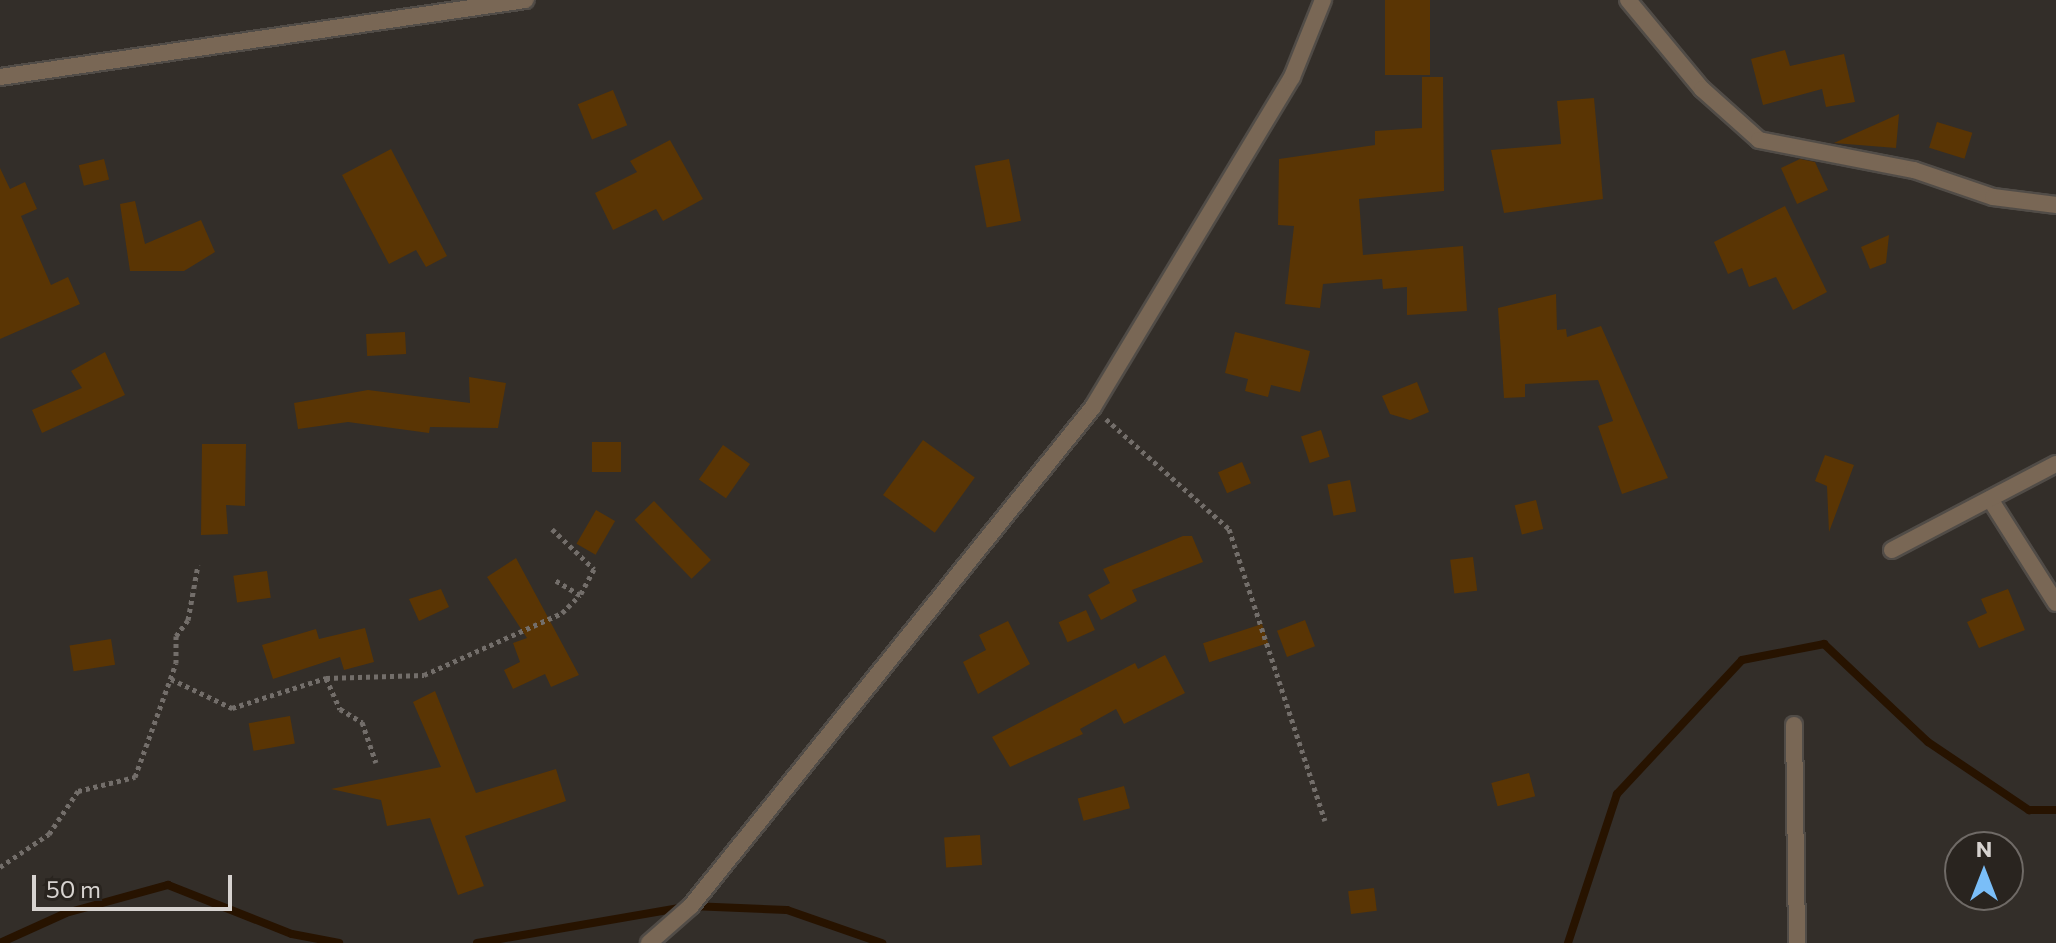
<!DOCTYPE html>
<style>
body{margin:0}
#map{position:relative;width:2056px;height:943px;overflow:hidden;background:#332e29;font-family:Commissioner,sans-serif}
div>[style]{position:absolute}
.stream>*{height:8px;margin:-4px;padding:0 4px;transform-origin:4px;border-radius:4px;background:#271300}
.building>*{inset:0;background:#5a3504;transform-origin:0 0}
.path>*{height:5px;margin-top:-2.5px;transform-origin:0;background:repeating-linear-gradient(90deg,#736e6a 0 4px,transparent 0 8px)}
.roads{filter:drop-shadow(2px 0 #514c47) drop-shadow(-2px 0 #514c47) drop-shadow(0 2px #514c47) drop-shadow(0 -2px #514c47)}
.street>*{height:16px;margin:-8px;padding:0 8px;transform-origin:8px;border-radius:8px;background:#796755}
span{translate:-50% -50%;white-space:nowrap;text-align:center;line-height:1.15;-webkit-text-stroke:7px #29241f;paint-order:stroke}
.north{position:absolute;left:1944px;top:831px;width:80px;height:80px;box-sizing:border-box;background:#29241f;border:2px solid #6f6a66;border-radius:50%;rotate:0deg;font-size:22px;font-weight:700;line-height:32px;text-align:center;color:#d7d3d0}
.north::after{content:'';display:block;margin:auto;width:28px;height:36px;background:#7abef8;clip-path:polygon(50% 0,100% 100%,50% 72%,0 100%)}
.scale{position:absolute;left:32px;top:875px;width:200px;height:36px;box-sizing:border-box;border:4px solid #d7d3d0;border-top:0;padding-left:10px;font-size:24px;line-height:28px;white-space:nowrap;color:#d7d3d0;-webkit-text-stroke:6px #29241f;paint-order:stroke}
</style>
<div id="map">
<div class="stream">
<div style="left:0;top:943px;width:72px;rotate:-24.4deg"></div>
<div style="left:66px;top:913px;width:106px;rotate:-15.4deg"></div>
<div style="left:168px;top:885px;width:133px;rotate:21.6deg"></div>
<div style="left:292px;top:934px;width:48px;rotate:10.8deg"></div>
<div style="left:477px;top:943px;width:217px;rotate:-9.8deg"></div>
<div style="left:691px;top:906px;width:96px;rotate:2.4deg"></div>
<div style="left:787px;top:910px;width:101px;rotate:19.2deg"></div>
<div style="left:1568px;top:943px;width:157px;rotate:-71.8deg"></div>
<div style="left:1617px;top:794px;width:183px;rotate:-47deg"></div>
<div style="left:1742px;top:660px;width:84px;rotate:-11deg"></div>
<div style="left:1824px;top:644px;width:143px;rotate:43.3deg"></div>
<div style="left:1928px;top:742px;width:122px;rotate:34deg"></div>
<div style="left:2029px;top:810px;width:27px"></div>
</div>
<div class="building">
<div style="left:1385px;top:0;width:45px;height:75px"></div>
<div style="clip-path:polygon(1785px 50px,1790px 66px,1844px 54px,1855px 102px,1826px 107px,1822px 89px,1763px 105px,1751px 59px)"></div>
<div style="clip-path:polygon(1422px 77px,1443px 77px,1444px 191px,1359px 199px,1363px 255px,1463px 246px,1467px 311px,1407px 315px,1407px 287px,1383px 289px,1382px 279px,1323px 284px,1320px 308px,1285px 304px,1294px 226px,1278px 225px,1279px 159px,1375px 145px,1375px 131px,1422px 128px)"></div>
<div style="left:613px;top:90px;width:38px;height:38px;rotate:68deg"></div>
<div style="clip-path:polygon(1594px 98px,1603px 199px,1504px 213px,1491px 150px,1561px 144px,1557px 101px)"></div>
<div style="clip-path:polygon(1899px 114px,1896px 148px,1834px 143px)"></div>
<div style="left:1937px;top:122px;width:37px;height:27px;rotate:17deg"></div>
<div style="clip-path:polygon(670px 140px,703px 199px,663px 221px,656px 209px,613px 230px,595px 193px,637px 172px,630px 161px)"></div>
<div style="clip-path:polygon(391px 149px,447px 256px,426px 267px,416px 250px,389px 264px,342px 175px)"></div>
<div style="left:104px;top:159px;width:21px;height:26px;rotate:76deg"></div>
<div style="left:1009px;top:159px;width:63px;height:35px;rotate:79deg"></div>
<div style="clip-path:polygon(1800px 159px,1815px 162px,1828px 190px,1797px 204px,1781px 168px)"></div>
<div style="clip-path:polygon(0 168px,10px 189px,25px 182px,37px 209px,21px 216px,51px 285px,68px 277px,80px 304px,0 339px)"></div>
<div style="clip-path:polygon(135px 201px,145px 244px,201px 220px,215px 252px,184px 271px,130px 271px,120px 204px)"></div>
<div style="clip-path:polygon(1785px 206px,1827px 292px,1793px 310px,1776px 277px,1749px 287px,1742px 268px,1728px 274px,1714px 242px)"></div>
<div style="clip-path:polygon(1889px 235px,1886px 263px,1870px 269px,1861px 247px)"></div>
<div style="clip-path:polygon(1556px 294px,1557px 330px,1566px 329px,1567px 337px,1601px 326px,1668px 478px,1622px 494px,1598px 426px,1613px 421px,1598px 380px,1525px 384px,1525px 397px,1504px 398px,1498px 308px)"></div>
<div style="left:405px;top:332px;width:22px;height:39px;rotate:87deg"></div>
<div style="clip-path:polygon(1235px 332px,1310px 351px,1300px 392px,1271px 385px,1268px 397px,1245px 391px,1248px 379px,1225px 373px)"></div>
<div style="clip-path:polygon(105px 352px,125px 395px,42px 433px,32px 410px,82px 388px,71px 371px)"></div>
<div style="clip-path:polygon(469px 377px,506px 383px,498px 428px,430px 427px,429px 433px,348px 422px,298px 429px,294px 403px,368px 390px,470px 403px)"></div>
<div style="clip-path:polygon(1417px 382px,1429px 412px,1410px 420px,1390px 414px,1382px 396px)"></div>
<div style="left:1321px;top:430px;width:28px;height:21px;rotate:72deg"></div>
<div style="left:923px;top:440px;width:64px;height:68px;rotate:36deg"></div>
<div style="left:592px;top:442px;width:29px;height:30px"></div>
<div style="clip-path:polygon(202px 444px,246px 444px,245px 506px,226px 505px,228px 534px,201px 535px)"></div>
<div style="left:723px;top:445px;width:33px;height:42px;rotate:35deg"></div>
<div style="clip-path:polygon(1825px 455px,1854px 465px,1829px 532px,1827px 486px,1815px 481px)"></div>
<div style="left:1242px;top:462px;width:23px;height:26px;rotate:67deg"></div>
<div style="left:1350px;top:480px;width:32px;height:23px;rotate:79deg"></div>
<div style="left:1536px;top:500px;width:30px;height:22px;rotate:76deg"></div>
<div style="left:654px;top:501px;width:82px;height:27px;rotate:46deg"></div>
<div style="left:596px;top:510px;width:22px;height:39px;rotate:30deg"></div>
<div style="clip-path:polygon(1183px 536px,1192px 536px,1203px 562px,1132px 590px,1137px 601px,1101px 620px,1088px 595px,1110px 583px,1103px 569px)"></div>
<div style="left:1473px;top:557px;width:34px;height:23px;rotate:83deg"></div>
<div style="clip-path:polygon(516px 558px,579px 675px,551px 687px,545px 674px,513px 689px,504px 670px,520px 662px,513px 643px,527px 638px,487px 577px)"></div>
<div style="left:267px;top:571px;width:27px;height:34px;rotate:82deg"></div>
<div style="clip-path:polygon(441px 589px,449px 607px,419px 621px,409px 599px)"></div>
<div style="clip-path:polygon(2008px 589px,2025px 630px,1979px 648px,1967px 622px,1987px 613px,1981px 599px)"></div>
<div style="left:1086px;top:610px;width:22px;height:30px;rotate:66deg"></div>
<div style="left:1305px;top:620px;width:28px;height:30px;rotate:69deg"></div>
<div style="clip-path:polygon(1008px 621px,1030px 664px,978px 694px,963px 662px,986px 650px,979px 635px)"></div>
<div style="left:1262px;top:624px;width:20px;height:62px;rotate:72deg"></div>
<div style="clip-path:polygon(365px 628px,374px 662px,344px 670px,340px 657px,273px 679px,262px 645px,316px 629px,319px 639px)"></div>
<div style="left:111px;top:639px;width:26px;height:42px;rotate:81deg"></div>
<div style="clip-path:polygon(1165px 655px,1185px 693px,1124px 724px,1116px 709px,1080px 729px,1083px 734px,1010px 767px,992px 737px,1135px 663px,1138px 669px)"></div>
<div style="clip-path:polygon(435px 691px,476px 793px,556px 769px,566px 801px,465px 836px,484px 886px,458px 895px,430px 818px,387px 826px,381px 800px,331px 789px,441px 767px,413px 702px)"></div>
<div style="left:290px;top:716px;width:28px;height:42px;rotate:80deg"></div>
<div style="left:1529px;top:773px;width:24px;height:39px;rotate:75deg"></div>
<div style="left:1124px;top:786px;width:23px;height:48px;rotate:75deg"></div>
<div style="left:980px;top:835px;width:30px;height:36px;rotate:86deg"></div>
<div style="left:1374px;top:888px;width:23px;height:26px;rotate:83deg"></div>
</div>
<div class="path">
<div style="left:1106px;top:419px;width:165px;rotate:41.8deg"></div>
<div style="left:1229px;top:529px;width:307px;rotate:71.8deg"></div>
<div style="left:552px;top:529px;width:58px;rotate:43.6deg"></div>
<div style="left:594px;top:569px;width:30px;rotate:118deg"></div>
<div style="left:326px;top:678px;width:34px;rotate:66deg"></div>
<div style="left:340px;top:709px;width:26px;rotate:31deg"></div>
<div style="left:362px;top:722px;width:43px;rotate:71.1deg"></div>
<div style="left:171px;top:679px;width:68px;rotate:25.4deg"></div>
<div style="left:232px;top:708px;width:99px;rotate:-17.7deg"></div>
<div style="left:326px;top:678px;width:98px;rotate:-1.8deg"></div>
<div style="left:424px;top:675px;width:151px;rotate:-24.2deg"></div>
<div style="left:562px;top:613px;width:25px;rotate:-45deg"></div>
<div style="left:580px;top:595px;width:31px;rotate:-149deg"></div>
<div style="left:0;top:867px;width:59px;rotate:-34deg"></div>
<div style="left:49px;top:834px;width:52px;rotate:-56deg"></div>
<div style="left:78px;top:791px;width:59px;rotate:-13.8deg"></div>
<div style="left:135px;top:777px;width:121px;rotate:-70.2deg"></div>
<div style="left:176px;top:663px;width:27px;rotate:-90deg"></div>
<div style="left:176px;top:636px;width:20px;rotate:-53deg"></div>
<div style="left:188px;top:620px;width:56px;rotate:-79.7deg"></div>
</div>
<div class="roads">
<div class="street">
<div style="left:1628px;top:0;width:116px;rotate:50.3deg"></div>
<div style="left:1702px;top:89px;width:76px;rotate:41.8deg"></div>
<div style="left:1759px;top:140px;width:158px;rotate:11deg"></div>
<div style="left:1914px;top:170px;width:83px;rotate:18.9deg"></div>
<div style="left:1993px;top:197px;width:64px;rotate:7.2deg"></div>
<div style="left:0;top:77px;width:531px;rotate:-8.34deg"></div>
<div style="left:1990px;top:499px;width:123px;rotate:57.6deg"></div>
<div style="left:1892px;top:550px;width:185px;rotate:-27.7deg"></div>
<div style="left:1794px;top:725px;width:218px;rotate:89.2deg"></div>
<div style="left:649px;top:943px;width:56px;rotate:-41.4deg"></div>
<div style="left:691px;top:906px;width:641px;rotate:-51.14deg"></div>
<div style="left:1093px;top:407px;width:385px;rotate:-58.9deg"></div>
<div style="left:1292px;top:77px;width:83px;rotate:-68.1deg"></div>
</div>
</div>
<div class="north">N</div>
<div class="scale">50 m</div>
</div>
